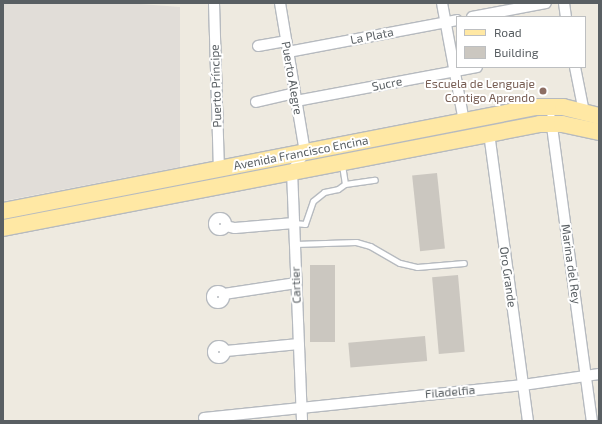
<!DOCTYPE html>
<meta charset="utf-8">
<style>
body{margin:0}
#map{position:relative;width:602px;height:424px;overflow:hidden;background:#eeeae0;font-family:"Exo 2",sans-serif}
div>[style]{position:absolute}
.industrial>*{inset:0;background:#e1ddd8}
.building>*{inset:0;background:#cbc7c0;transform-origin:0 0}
.roads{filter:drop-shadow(1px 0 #b6babf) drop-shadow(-1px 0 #b6babf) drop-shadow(0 1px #b6babf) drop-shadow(0 -1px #b6babf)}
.service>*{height:5px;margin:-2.5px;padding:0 2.5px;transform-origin:2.5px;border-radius:2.5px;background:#fff}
.minor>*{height:10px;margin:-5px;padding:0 5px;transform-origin:5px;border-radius:5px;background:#fff}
.minor>.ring{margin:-5px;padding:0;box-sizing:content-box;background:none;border:10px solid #fff;border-radius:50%}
.primary>*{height:16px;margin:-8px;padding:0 8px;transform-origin:8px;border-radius:8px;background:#ffe8a4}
.dots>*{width:11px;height:11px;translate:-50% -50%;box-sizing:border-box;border:2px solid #fff;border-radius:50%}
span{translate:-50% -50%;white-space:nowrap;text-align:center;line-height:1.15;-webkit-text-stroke:4px #fff;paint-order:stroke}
.street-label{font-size:12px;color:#595f63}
.education-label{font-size:12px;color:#785e54}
.right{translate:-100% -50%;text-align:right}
.frame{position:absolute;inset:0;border:4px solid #595f63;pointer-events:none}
.legend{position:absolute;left:456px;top:16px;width:130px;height:52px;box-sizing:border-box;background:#fff;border:1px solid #bdbfc1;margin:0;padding:5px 7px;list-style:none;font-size:12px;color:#595f63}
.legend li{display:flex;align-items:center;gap:8px;height:20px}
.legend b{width:20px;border:1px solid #bdbfc1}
</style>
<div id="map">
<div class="industrial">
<div style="clip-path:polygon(3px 3px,127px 3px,180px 7px,180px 167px,3px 201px)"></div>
</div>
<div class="building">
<div style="left:437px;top:173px;width:76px;height:25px;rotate:84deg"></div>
<div style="left:310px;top:265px;width:25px;height:77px"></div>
<div style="left:458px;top:275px;width:77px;height:26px;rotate:85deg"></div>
<div style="left:425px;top:336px;width:25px;height:77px;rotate:85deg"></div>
</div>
<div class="roads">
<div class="service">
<div style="left:342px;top:165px;width:19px;rotate:81deg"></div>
<div style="left:345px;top:184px;width:30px;rotate:-8deg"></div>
<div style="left:294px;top:223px;width:11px;rotate:5deg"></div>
<div style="left:305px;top:224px;width:24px;rotate:-71deg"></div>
<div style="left:313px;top:201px;width:14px;rotate:-39deg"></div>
<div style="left:324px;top:192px;width:14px;rotate:-12deg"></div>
<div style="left:338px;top:189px;width:9px;rotate:-36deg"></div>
<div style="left:295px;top:244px;width:61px;rotate:-1.9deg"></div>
<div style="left:356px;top:242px;width:15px;rotate:16deg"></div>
<div style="left:370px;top:246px;width:34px;rotate:30deg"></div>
<div style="left:400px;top:263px;width:17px;rotate:13deg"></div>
<div style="left:417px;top:267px;width:47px;rotate:-4.9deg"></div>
</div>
<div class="minor">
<div style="left:214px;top:3px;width:166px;rotate:88.3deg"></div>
<div style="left:280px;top:3px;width:151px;rotate:80.5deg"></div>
<div style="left:305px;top:152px;width:23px;rotate:124deg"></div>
<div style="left:292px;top:171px;width:250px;rotate:87.7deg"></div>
<div style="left:442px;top:3px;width:121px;rotate:79.5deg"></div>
<div style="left:564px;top:3px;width:14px;rotate:82deg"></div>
<div style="left:472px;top:17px;width:75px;rotate:-10.7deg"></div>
<div style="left:258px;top:46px;width:28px;rotate:-10deg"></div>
<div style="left:288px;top:52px;width:172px;rotate:-10.7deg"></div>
<div style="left:575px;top:67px;width:46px;rotate:78.7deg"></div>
<div style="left:296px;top:101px;width:184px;rotate:-10.6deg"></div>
<div style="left:256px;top:102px;width:40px;rotate:-13deg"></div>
<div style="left:551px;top:119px;width:305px;rotate:82.3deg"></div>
<div style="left:489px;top:133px;width:291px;rotate:82.3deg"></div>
<div class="ring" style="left:214px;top:218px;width:2px;height:2px"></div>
<div style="left:226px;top:226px;width:9px;rotate:13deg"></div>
<div style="left:235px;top:228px;width:59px;rotate:-4.8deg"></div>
<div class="ring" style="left:212px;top:291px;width:2px;height:2px"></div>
<div style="left:224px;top:294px;width:73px;rotate:-8.7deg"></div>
<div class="ring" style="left:213px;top:346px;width:2px;height:2px"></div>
<div style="left:226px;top:351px;width:73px;rotate:-5.5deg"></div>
<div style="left:204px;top:418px;width:321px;rotate:-5.9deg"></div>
<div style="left:523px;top:385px;width:77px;rotate:-8.2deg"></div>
</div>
<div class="primary">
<div style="left:3px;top:211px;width:543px;rotate:-11.04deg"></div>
<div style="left:536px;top:107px;width:27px"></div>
<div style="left:563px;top:107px;width:37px;rotate:14deg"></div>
<div style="left:3px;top:228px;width:547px;rotate:-10.96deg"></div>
<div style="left:540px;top:124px;width:22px"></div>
<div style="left:562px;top:124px;width:38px;rotate:12deg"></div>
</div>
</div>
<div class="dots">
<div style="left:543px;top:91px;background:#8d6e63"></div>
</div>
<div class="street-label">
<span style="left:372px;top:36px;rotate:-11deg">La Plata</span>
<span style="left:292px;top:78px;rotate:80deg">Puerto Alegre</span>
<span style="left:387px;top:84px;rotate:-11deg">Sucre</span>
<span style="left:216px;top:86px;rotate:-92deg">Puerto Príncipe</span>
<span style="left:301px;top:153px;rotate:-11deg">Avenida Francisco Encina</span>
<span style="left:571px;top:264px;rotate:82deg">Marina del Rey</span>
<span style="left:508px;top:277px;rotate:82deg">Oro Grande</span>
<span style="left:296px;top:285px;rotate:-92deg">Cartier</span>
<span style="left:450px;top:392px;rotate:-5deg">Filadelfia</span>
</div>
<div class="education-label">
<span class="right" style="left:535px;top:91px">Escuela de Lenguaje<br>Contigo Aprendo</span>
</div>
<div class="frame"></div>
<ul class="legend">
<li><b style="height:5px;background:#ffe8a4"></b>Road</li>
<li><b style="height:11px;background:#cbc7c0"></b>Building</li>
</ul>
</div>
